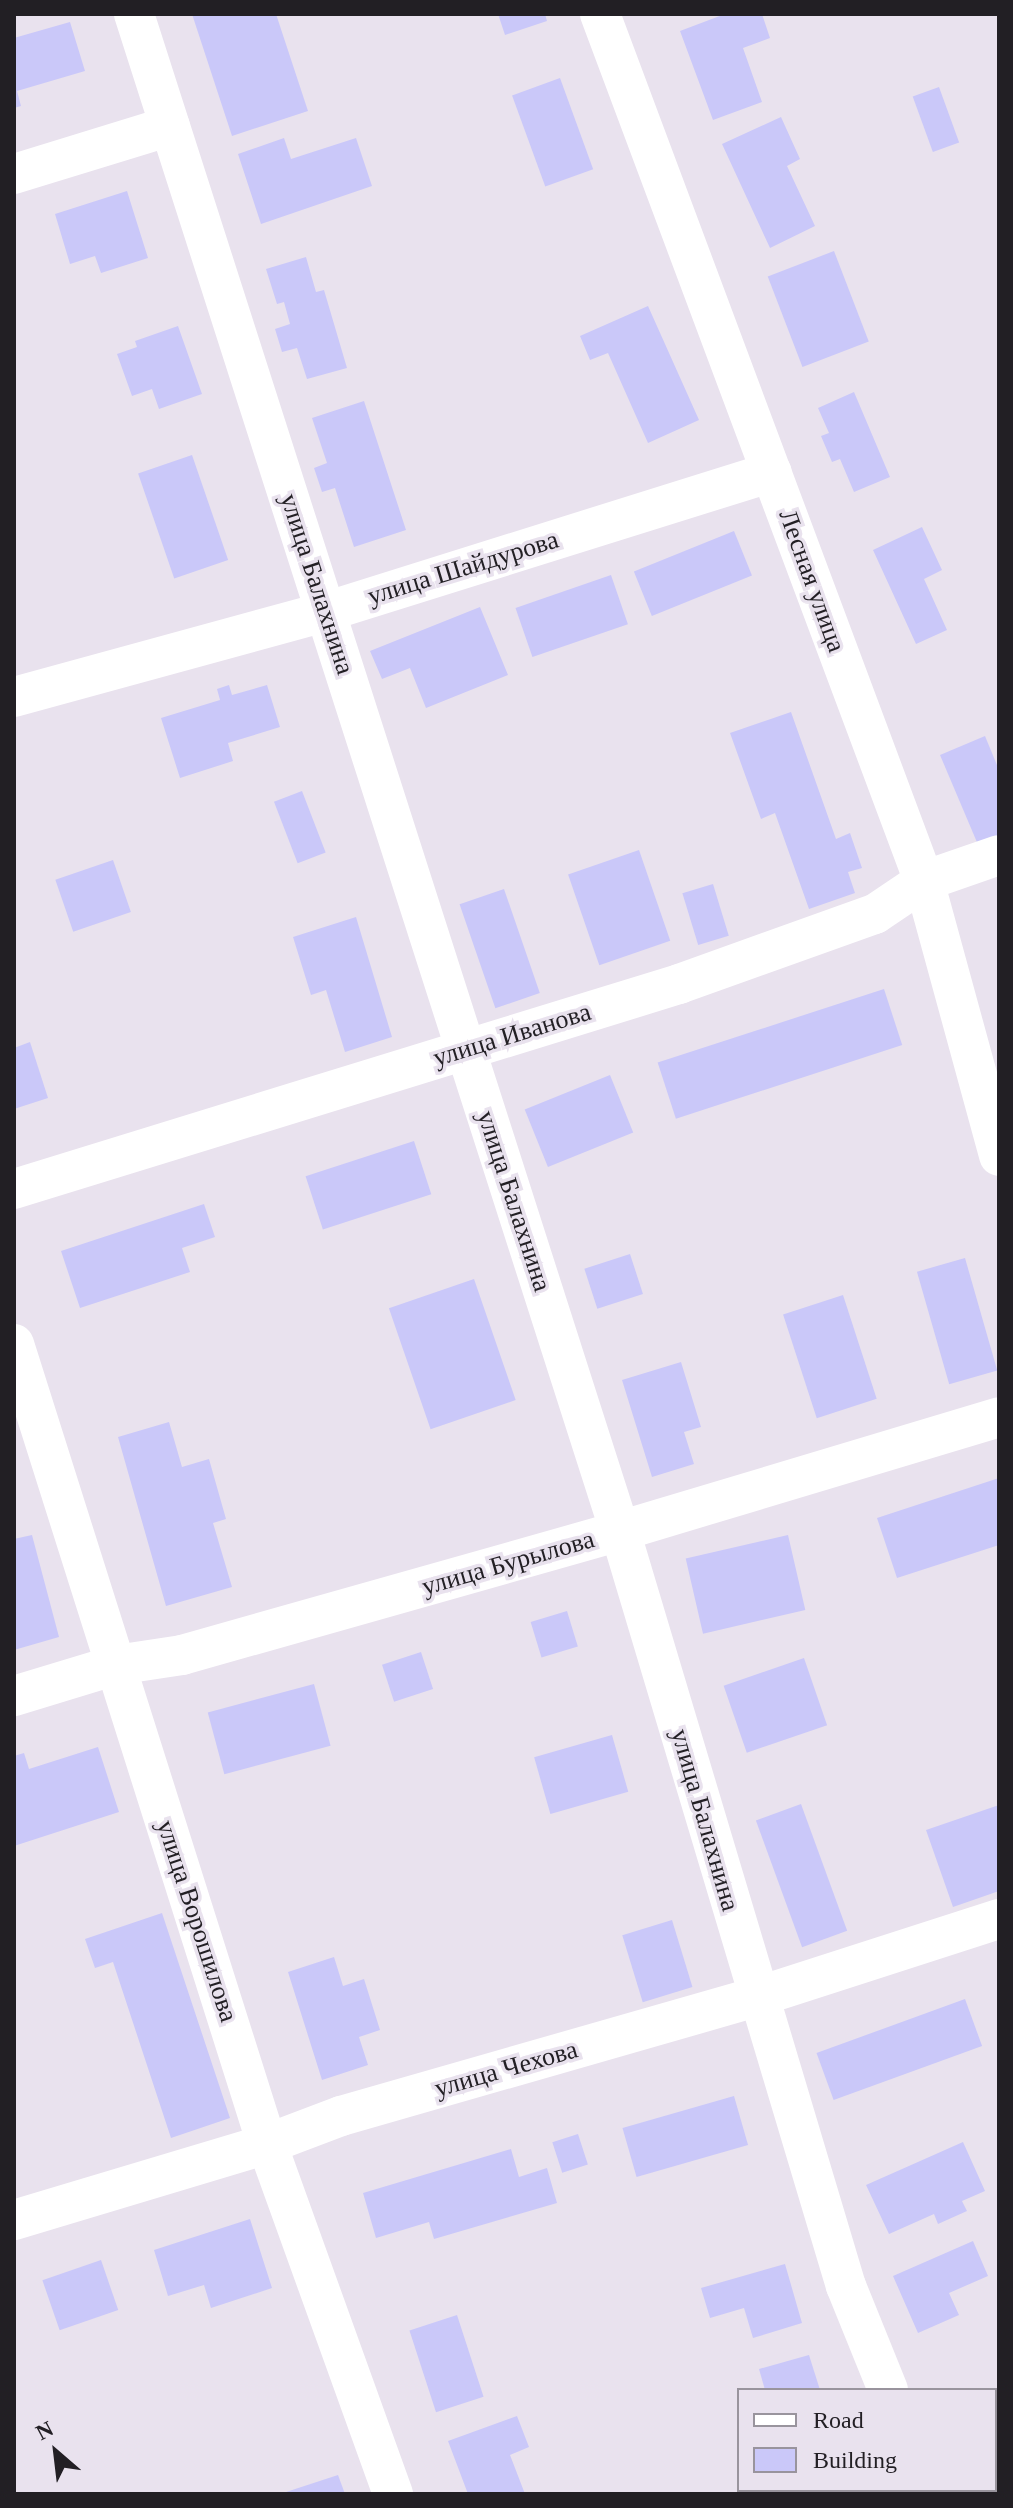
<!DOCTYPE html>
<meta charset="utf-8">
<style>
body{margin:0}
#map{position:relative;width:1013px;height:2508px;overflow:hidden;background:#e9e2ee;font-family:Georgia,serif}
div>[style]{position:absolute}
.building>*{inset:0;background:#cac8f9;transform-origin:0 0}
.minor>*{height:40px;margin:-20px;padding:0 20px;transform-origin:20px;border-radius:20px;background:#fff}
span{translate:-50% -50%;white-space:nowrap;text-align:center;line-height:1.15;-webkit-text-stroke:7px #e9e2ee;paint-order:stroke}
.street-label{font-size:26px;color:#221f24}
.frame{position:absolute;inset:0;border:16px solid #221f24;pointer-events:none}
.legend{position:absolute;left:737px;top:2388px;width:260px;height:104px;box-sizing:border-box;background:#e9e2ee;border:2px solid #99949d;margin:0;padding:10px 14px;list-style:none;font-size:24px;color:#221f24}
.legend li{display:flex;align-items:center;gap:16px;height:40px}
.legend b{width:40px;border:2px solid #99949d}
.north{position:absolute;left:16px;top:2412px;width:80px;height:80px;-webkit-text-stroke:6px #e9e2ee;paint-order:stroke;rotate:332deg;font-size:22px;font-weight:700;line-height:32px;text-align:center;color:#221f24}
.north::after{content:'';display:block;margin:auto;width:28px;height:36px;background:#221f24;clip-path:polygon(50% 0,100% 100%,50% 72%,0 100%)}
</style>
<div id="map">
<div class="building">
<div style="clip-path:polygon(192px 14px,276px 14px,308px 111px,232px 136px)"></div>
<div style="clip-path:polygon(498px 14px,545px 14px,547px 21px,505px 35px)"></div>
<div style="clip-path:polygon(725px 14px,762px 14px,770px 38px,743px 48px,762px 102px,713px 120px,680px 31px)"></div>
<div style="clip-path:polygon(70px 22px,85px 71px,17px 91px,21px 106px,14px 108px,14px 38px)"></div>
<div style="left:560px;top:78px;width:97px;height:51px;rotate:70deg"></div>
<div style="left:939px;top:87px;width:59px;height:28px;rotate:70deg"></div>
<div style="clip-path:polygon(781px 117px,800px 159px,787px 166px,815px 226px,770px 248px,722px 144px)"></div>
<div style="clip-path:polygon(284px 138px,291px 159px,356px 138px,372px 186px,261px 224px,238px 154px)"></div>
<div style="clip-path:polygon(127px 191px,148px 258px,101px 273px,95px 256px,70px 264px,55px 214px)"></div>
<div style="left:834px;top:251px;width:97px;height:71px;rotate:69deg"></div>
<div style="clip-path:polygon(306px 257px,316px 292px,324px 290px,347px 368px,307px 379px,297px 348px,282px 352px,275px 329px,290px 324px,284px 302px,277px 304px,266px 269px)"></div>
<div style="clip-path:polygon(648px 306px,699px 420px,648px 443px,608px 353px,590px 360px,580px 336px)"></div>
<div style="clip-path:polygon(178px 326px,202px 394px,159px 409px,152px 389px,132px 396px,117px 354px,137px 347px,135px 341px)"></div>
<div style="clip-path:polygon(854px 392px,890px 477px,854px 492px,840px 459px,832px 462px,821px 436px,829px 433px,818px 408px)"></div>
<div style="clip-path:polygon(364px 401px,406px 530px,354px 547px,335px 488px,322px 492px,314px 468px,327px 463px,312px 418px)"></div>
<div style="left:192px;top:455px;width:111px;height:57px;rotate:71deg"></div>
<div style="clip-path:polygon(922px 527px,942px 570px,924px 579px,947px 630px,916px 644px,873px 550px)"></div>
<div style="left:734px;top:531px;width:48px;height:108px;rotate:68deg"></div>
<div style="left:611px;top:575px;width:52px;height:101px;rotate:71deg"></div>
<div style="clip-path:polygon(480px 607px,508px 675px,426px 708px,410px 668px,382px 679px,370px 651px)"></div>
<div style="clip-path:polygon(229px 685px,232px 695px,267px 685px,280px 727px,228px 743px,233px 761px,180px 778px,161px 718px,220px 700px,217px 689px)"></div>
<div style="clip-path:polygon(791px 712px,836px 839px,850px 833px,862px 868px,848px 872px,855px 893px,809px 909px,775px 813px,761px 819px,730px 733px)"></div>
<div style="clip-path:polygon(985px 736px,999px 770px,999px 838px,979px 847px,940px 755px)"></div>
<div style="left:302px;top:791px;width:66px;height:30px;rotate:69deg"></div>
<div style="left:639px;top:850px;width:96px;height:75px;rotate:71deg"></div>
<div style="left:113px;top:860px;width:55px;height:61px;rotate:71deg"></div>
<div style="left:713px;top:884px;width:54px;height:32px;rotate:73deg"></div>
<div style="left:504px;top:889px;width:110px;height:47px;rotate:71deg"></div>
<div style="clip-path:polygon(356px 917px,392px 1037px,345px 1052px,326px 990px,311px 995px,293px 937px)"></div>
<div style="left:884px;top:989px;width:59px;height:238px;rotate:72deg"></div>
<div style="clip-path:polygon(30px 1042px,48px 1098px,14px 1109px,14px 1048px)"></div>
<div style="left:610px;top:1075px;width:62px;height:92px;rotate:68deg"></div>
<div style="left:414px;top:1141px;width:56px;height:114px;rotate:72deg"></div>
<div style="clip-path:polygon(204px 1204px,215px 1237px,182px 1248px,190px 1272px,80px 1308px,61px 1251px)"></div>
<div style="left:630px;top:1254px;width:42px;height:48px;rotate:72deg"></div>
<div style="left:965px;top:1258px;width:117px;height:50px;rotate:74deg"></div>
<div style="left:474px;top:1279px;width:128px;height:90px;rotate:71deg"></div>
<div style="left:843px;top:1295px;width:109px;height:63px;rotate:72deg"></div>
<div style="clip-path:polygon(681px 1362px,701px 1427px,684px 1432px,694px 1464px,652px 1477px,622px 1380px)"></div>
<div style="clip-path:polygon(169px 1422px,182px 1467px,209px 1459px,226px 1519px,213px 1523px,232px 1587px,166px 1606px,118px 1437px)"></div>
<div style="clip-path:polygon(999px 1478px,999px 1545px,897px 1578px,877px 1518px)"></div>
<div style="clip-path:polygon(32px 1535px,59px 1637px,14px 1650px,14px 1539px)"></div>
<div style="left:788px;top:1535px;width:77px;height:105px;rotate:77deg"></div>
<div style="left:567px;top:1611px;width:37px;height:38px;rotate:73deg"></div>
<div style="left:421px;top:1652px;width:39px;height:41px;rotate:72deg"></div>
<div style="left:804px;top:1658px;width:71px;height:85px;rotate:71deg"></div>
<div style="left:314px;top:1684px;width:64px;height:110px;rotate:75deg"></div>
<div style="left:612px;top:1735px;width:59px;height:81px;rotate:74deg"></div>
<div style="clip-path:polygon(98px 1747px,119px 1812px,14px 1846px,14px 1756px,24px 1753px,29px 1769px)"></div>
<div style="left:801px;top:1804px;width:135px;height:48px;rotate:70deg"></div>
<div style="clip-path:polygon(999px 1805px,999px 1891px,953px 1907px,926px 1830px)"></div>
<div style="clip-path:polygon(162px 1913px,230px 2118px,171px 2138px,113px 1962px,95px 1968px,85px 1939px)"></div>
<div style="left:672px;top:1920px;width:70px;height:52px;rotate:73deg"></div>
<div style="clip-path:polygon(334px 1957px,343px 1986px,364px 1979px,380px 2030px,359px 2037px,368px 2065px,322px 2080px,288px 1972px)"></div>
<div style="left:965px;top:1999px;width:50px;height:158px;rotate:70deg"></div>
<div style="left:734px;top:2096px;width:51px;height:116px;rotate:74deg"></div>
<div style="left:578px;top:2134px;width:32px;height:27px;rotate:72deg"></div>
<div style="clip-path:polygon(963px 2142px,985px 2191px,962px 2201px,967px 2211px,938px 2224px,934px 2214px,889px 2234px,866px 2185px)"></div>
<div style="clip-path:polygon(511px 2149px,519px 2177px,547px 2168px,557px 2203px,434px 2239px,429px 2222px,376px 2238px,363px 2193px)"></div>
<div style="clip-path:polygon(250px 2219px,272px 2288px,211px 2308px,204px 2285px,168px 2296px,154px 2250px)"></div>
<div style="clip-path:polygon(973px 2241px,988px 2276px,949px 2293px,959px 2315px,918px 2333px,893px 2276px)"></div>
<div style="left:101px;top:2260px;width:53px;height:62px;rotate:71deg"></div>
<div style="clip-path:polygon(785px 2264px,802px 2323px,753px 2338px,744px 2308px,710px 2318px,701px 2288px)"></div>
<div style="left:457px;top:2315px;width:86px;height:50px;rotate:72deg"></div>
<div style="clip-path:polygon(809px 2355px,820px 2390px,765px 2390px,759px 2369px)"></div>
<div style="clip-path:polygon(517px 2416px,529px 2447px,510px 2455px,525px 2494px,468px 2494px,448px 2441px)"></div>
<div style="clip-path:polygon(999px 2429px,999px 2494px,979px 2494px,977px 2490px,995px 2490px)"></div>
<div style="clip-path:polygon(338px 2475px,345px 2494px,283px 2494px,283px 2493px)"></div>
<div style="left:783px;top:2490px;width:82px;height:4px"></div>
</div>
<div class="minor">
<div style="left:134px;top:14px;width:1593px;rotate:72.24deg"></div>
<div style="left:620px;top:1531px;width:788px;rotate:73.34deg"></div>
<div style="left:846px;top:2286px;width:112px;rotate:68deg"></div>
<div style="left:600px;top:14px;width:926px;rotate:69.51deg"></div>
<div style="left:924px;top:881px;width:285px;rotate:74.7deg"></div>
<div style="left:14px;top:174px;width:163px;rotate:-17.1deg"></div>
<div style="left:14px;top:697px;width:322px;rotate:-15.3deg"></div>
<div style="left:325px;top:612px;width:468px;rotate:-17.4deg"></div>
<div style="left:14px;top:1189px;width:696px;rotate:-17.13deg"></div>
<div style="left:679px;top:984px;width:208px;rotate:-19.7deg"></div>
<div style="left:875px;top:914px;width:59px;rotate:-34deg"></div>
<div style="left:924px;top:881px;width:79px;rotate:-19.1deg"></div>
<div style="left:14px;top:1344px;width:839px;rotate:72.45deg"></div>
<div style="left:267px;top:2144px;width:372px;rotate:70.2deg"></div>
<div style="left:14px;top:1696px;width:107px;rotate:-16.9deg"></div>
<div style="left:116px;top:1665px;width:67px;rotate:-8.6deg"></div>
<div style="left:182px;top:1655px;width:455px;rotate:-15.8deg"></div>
<div style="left:620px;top:1531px;width:396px;rotate:-16.7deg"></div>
<div style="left:14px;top:2220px;width:264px;rotate:-16.7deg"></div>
<div style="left:267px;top:2144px;width:79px;rotate:-20.7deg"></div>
<div style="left:341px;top:2116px;width:433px;rotate:-16deg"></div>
<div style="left:757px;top:1997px;width:254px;rotate:-17.9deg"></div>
<div style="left:928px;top:2490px;width:4px;rotate:63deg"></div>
</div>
<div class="street-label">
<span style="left:463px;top:568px;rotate:-17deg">улица Шайдурова</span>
<span style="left:812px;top:581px;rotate:70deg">Лесная улица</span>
<span style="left:317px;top:584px;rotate:72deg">улица Балахнина</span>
<span style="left:512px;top:1035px;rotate:-17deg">улица Иванова</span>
<span style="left:514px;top:1201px;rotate:72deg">улица Балахнина</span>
<span style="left:508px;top:1563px;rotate:-16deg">улица Бурылова</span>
<span style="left:705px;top:1820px;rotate:74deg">улица Балахнина</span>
<span style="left:197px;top:1921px;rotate:72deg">улица Ворошилова</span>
<span style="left:506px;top:2069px;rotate:-16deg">улица Чехова</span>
</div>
<div class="frame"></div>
<ul class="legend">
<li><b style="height:10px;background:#fff"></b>Road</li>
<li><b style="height:22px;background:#cac8f9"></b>Building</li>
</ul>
<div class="north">N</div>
</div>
